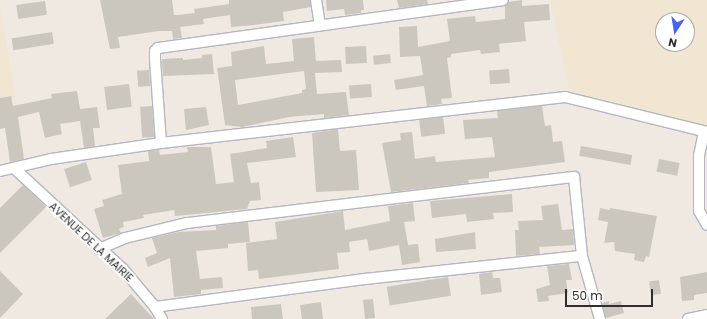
<!DOCTYPE html>
<style>
body{margin:0}
#map{position:relative;width:707px;height:319px;overflow:hidden;background:#efe9e1;font-family:Poppins,sans-serif}
div>[style]{position:absolute}
.education>*{inset:0;background:#f0e6d1}
.building>*{inset:0;background:#cbc7bf;transform-origin:0 0}
.roads{filter:drop-shadow(1px 0 #b4b7c1) drop-shadow(-1px 0 #b4b7c1) drop-shadow(0 1px #b4b7c1) drop-shadow(0 -1px #b4b7c1)}
.minor>*{height:10px;margin:-5px;padding:0 5px;transform-origin:5px;border-radius:5px;background:#fff}
span{translate:-50% -50%;white-space:nowrap;text-align:center;line-height:1.15;-webkit-text-stroke:3.5px #fff;paint-order:stroke}
.street-label{font-size:11px;color:#2e2e2e}
.north{position:absolute;left:655px;top:12px;width:40px;height:40px;box-sizing:border-box;background:#fff;border:1px solid #ababab;border-radius:50%;rotate:192deg;font-size:11px;font-weight:700;line-height:16px;text-align:center;color:#2e2e2e}
.north::after{content:'';display:block;margin:auto;width:14px;height:18px;background:#4264fb;clip-path:polygon(50% 0,100% 100%,50% 72%,0 100%)}
.scale{position:absolute;left:565px;top:289px;width:88px;height:18px;box-sizing:border-box;border:2px solid #2e2e2e;border-top:0;padding-left:5px;font-size:12px;line-height:14px;white-space:nowrap;color:#2e2e2e;-webkit-text-stroke:3px #fff;paint-order:stroke}
</style>
<div id="map">
<div class="education">
<div style="clip-path:polygon(evenodd,550px 0,707px 0,707px 128px,571px 99px,550px 0,663px 20px,687px 20px,687px 44px,663px 44px,663px 20px)"></div>
<div style="clip-path:polygon(0 8px,16px 97px,0 100px)"></div>
</div>
<div class="building">
<div style="clip-path:polygon(100px 0,172px 0,174px 15px,178px 15px,195px 13px,194px 9px,229px 4px,229px 0,310px 0,311px 7px,283px 12px,284px 21px,254px 25px,231px 27px,230px 15px,203px 19px,204px 24px,180px 27px,182px 38px,173px 39px,172px 31px,159px 31px,118px 37px,120px 48px,110px 49px)"></div>
<div style="clip-path:polygon(326px 0,363px 0,364px 10px,361px 10px,361px 13px,345px 15px,344px 9px,327px 11px)"></div>
<div style="clip-path:polygon(397px 0,427px 0,428px 4px,399px 8px)"></div>
<div style="clip-path:polygon(522px 0,522px 6px,549px 4px,550px 20px,524px 22px,526px 41px,499px 44px,500px 52px,481px 54px,480px 50px,451px 54px,451px 57px,447px 58px,452px 98px,441px 99px,442px 104px,427px 106px,424px 86px,396px 90px,394px 80px,423px 75px,420px 56px,400px 57px,399px 27px,417px 26px,418px 47px,450px 41px,447px 19px,475px 16px,476px 22px,505px 19px,505px 6px,509px 2px)"></div>
<div style="left:45px;top:1px;width:14px;height:29px;rotate:82deg"></div>
<div style="left:52px;top:32px;width:12px;height:41px;rotate:81deg"></div>
<div style="clip-path:polygon(evenodd,314px 37px,316px 61px,341px 60px,342px 72px,315px 73px,317px 94px,346px 92px,349px 115px,324px 118px,324px 114px,289px 117px,242px 127px,225px 125px,217px 68px,232px 66px,231px 52px,264px 46px,266px 64px,294px 61px,292px 39px,314px 37px,304px 71px,306px 89px,302px 90px,302px 93px,238px 105px,235px 80px,304px 71px)"></div>
<div style="left:366px;top:46px;width:17px;height:21px;rotate:87deg"></div>
<div style="clip-path:polygon(212px 54px,214px 74px,163px 76px,162px 59px,183px 58px,183px 60px,202px 58px,202px 55px)"></div>
<div style="left:390px;top:54px;width:9px;height:17px;rotate:84deg"></div>
<div style="left:509px;top:69px;width:14px;height:20px;rotate:86deg"></div>
<div style="left:149px;top:70px;width:16px;height:12px;rotate:86deg"></div>
<div style="left:129px;top:84px;width:23px;height:25px;rotate:83deg"></div>
<div style="left:371px;top:84px;width:13px;height:22px;rotate:86deg"></div>
<div style="clip-path:polygon(77px 91px,80px 109px,97px 107px,100px 128px,93px 128px,95px 146px,84px 148px,80px 121px,60px 124px,62px 134px,45px 138px,39px 112px,18px 117px,24px 159px,10px 162px,5px 128px,0 129px,0 98px,11px 96px,13px 106px,52px 98px,51px 94px)"></div>
<div style="left:152px;top:106px;width:31px;height:12px;rotate:86deg"></div>
<div style="clip-path:polygon(542px 106px,545px 126px,551px 125px,553px 142px,562px 141px,565px 162px,489px 172px,489px 178px,468px 180px,469px 183px,391px 192px,382px 143px,401px 140px,400px 133px,412px 132px,415px 159px,435px 156px,436px 162px,495px 157px,492px 137px,465px 139px,463px 120px,498px 118px,497px 111px)"></div>
<div style="clip-path:polygon(206px 107px,209px 125px,186px 130px,184px 109px)"></div>
<div style="left:443px;top:117px;width:17px;height:24px;rotate:83deg"></div>
<div style="clip-path:polygon(338px 129px,340px 151px,356px 150px,359px 190px,316px 192px,312px 133px)"></div>
<div style="clip-path:polygon(293px 137px,296px 157px,247px 163px,251px 183px,259px 182px,261px 200px,250px 201px,247px 209px,175px 216px,174px 210px,143px 215px,144px 218px,123px 222px,124px 227px,119px 229px,121px 233px,103px 238px,94px 209px,104px 206px,102px 200px,122px 194px,118px 165px,149px 161px,148px 151px,159px 150px,160px 155px,188px 152px,187px 147px,211px 147px,216px 184px,234px 182px,230px 154px,267px 148px,266px 141px)"></div>
<div style="left:581px;top:146px;width:52px;height:10px;rotate:10deg"></div>
<div style="left:659px;top:159px;width:21px;height:13px;rotate:11deg"></div>
<div style="left:86px;top:162px;width:19px;height:23px;rotate:72deg"></div>
<div style="clip-path:polygon(23px 185px,46px 207px,0 253px,0 208px)"></div>
<div style="clip-path:polygon(512px 194px,513px 212px,493px 213px,494px 219px,467px 222px,466px 214px,432px 218px,430px 201px)"></div>
<div style="clip-path:polygon(413px 203px,415px 221px,404px 222px,408px 245px,418px 244px,420px 262px,402px 265px,399px 245px,369px 251px,367px 239px,349px 242px,350px 252px,337px 253px,339px 269px,259px 279px,258px 270px,248px 271px,246px 243px,277px 239px,275px 222px,343px 211px,345px 230px,390px 221px,388px 206px)"></div>
<div style="clip-path:polygon(558px 204px,562px 230px,573px 229px,574px 245px,539px 247px,540px 254px,516px 256px,515px 230px,519px 230px,518px 221px,543px 220px,541px 206px)"></div>
<div style="clip-path:polygon(600px 208px,610px 210px,610px 208px,657px 216px,649px 257px,646px 256px,644px 262px,634px 260px,635px 254px,615px 251px,614px 242px,604px 243px,608px 222px,598px 220px)"></div>
<div style="clip-path:polygon(248px 222px,250px 242px,228px 244px,228px 248px,196px 251px,200px 279px,222px 277px,223px 288px,201px 290px,201px 294px,174px 297px,170px 258px,148px 267px,145px 258px,157px 253px,152px 238px,178px 232px,216px 230px,216px 226px)"></div>
<div style="clip-path:polygon(475px 232px,476px 249px,436px 252px,435px 239px)"></div>
<div style="clip-path:polygon(569px 264px,572px 280px,566px 280px,568px 293px,548px 296px,549px 301px,538px 302px,536px 289px,550px 285px,547px 266px)"></div>
<div style="clip-path:polygon(0 271px,23px 294px,0 318px)"></div>
<div style="clip-path:polygon(492px 272px,493px 278px,500px 278px,502px 292px,481px 295px,479px 274px)"></div>
<div style="clip-path:polygon(707px 272px,707px 293px,694px 295px,694px 300px,682px 301px,680px 277px)"></div>
<div style="left:448px;top:277px;width:19px;height:62px;rotate:81deg"></div>
<div style="left:659px;top:280px;width:14px;height:10px;rotate:82deg"></div>
<div style="clip-path:polygon(131px 294px,154px 319px,105px 319px)"></div>
<div style="left:373px;top:299px;width:19px;height:10px;rotate:84deg"></div>
<div style="clip-path:polygon(609px 301px,609px 304px,621px 301px,624px 313px,606px 318px,602px 303px)"></div>
<div style="clip-path:polygon(321px 302px,323px 319px,302px 319px,300px 305px)"></div>
<div style="clip-path:polygon(281px 304px,283px 319px,252px 319px,251px 307px)"></div>
</div>
<div class="roads">
<div class="minor">
<div style="left:316px;top:0;width:25px;rotate:81deg"></div>
<div style="left:704px;top:132px;width:24px;rotate:102deg"></div>
<div style="left:699px;top:155px;width:56px;rotate:90deg"></div>
<div style="left:699px;top:211px;width:16px;rotate:60deg"></div>
<div style="left:161px;top:143px;width:84px;rotate:-94.1deg"></div>
<div style="left:155px;top:59px;width:8px;rotate:-90deg"></div>
<div style="left:155px;top:51px;width:4px;rotate:-45deg"></div>
<div style="left:158px;top:48px;width:348px;rotate:-7.9deg"></div>
<div style="left:15px;top:169px;width:147px;rotate:42.8deg"></div>
<div style="left:123px;top:269px;width:50px;rotate:49.9deg"></div>
<div style="left:155px;top:307px;width:14px;rotate:60deg"></div>
<div style="left:0;top:171px;width:52px;rotate:-13.2deg"></div>
<div style="left:51px;top:159px;width:111px;rotate:-8.3deg"></div>
<div style="left:161px;top:143px;width:407px;rotate:-6.5deg"></div>
<div style="left:565px;top:97px;width:146px;rotate:13.8deg"></div>
<div style="left:99px;top:249px;width:28px;rotate:-23deg"></div>
<div style="left:125px;top:238px;width:64px;rotate:-13.6deg"></div>
<div style="left:187px;top:223px;width:390px;rotate:-6.8deg"></div>
<div style="left:574px;top:177px;width:79px;rotate:84.2deg"></div>
<div style="left:582px;top:256px;width:66px;rotate:74.1deg"></div>
<div style="left:155px;top:307px;width:212px;rotate:-7.6deg"></div>
<div style="left:365px;top:279px;width:218px;rotate:-6.1deg"></div>
<div style="left:688px;top:319px;width:19px;rotate:-12deg"></div>
</div>
</div>
<div class="street-label">
<span style="left:91px;top:242px;rotate:43deg">AVENUE DE LA MAIRIE</span>
</div>
<div class="north">N</div>
<div class="scale">50 m</div>
</div>
